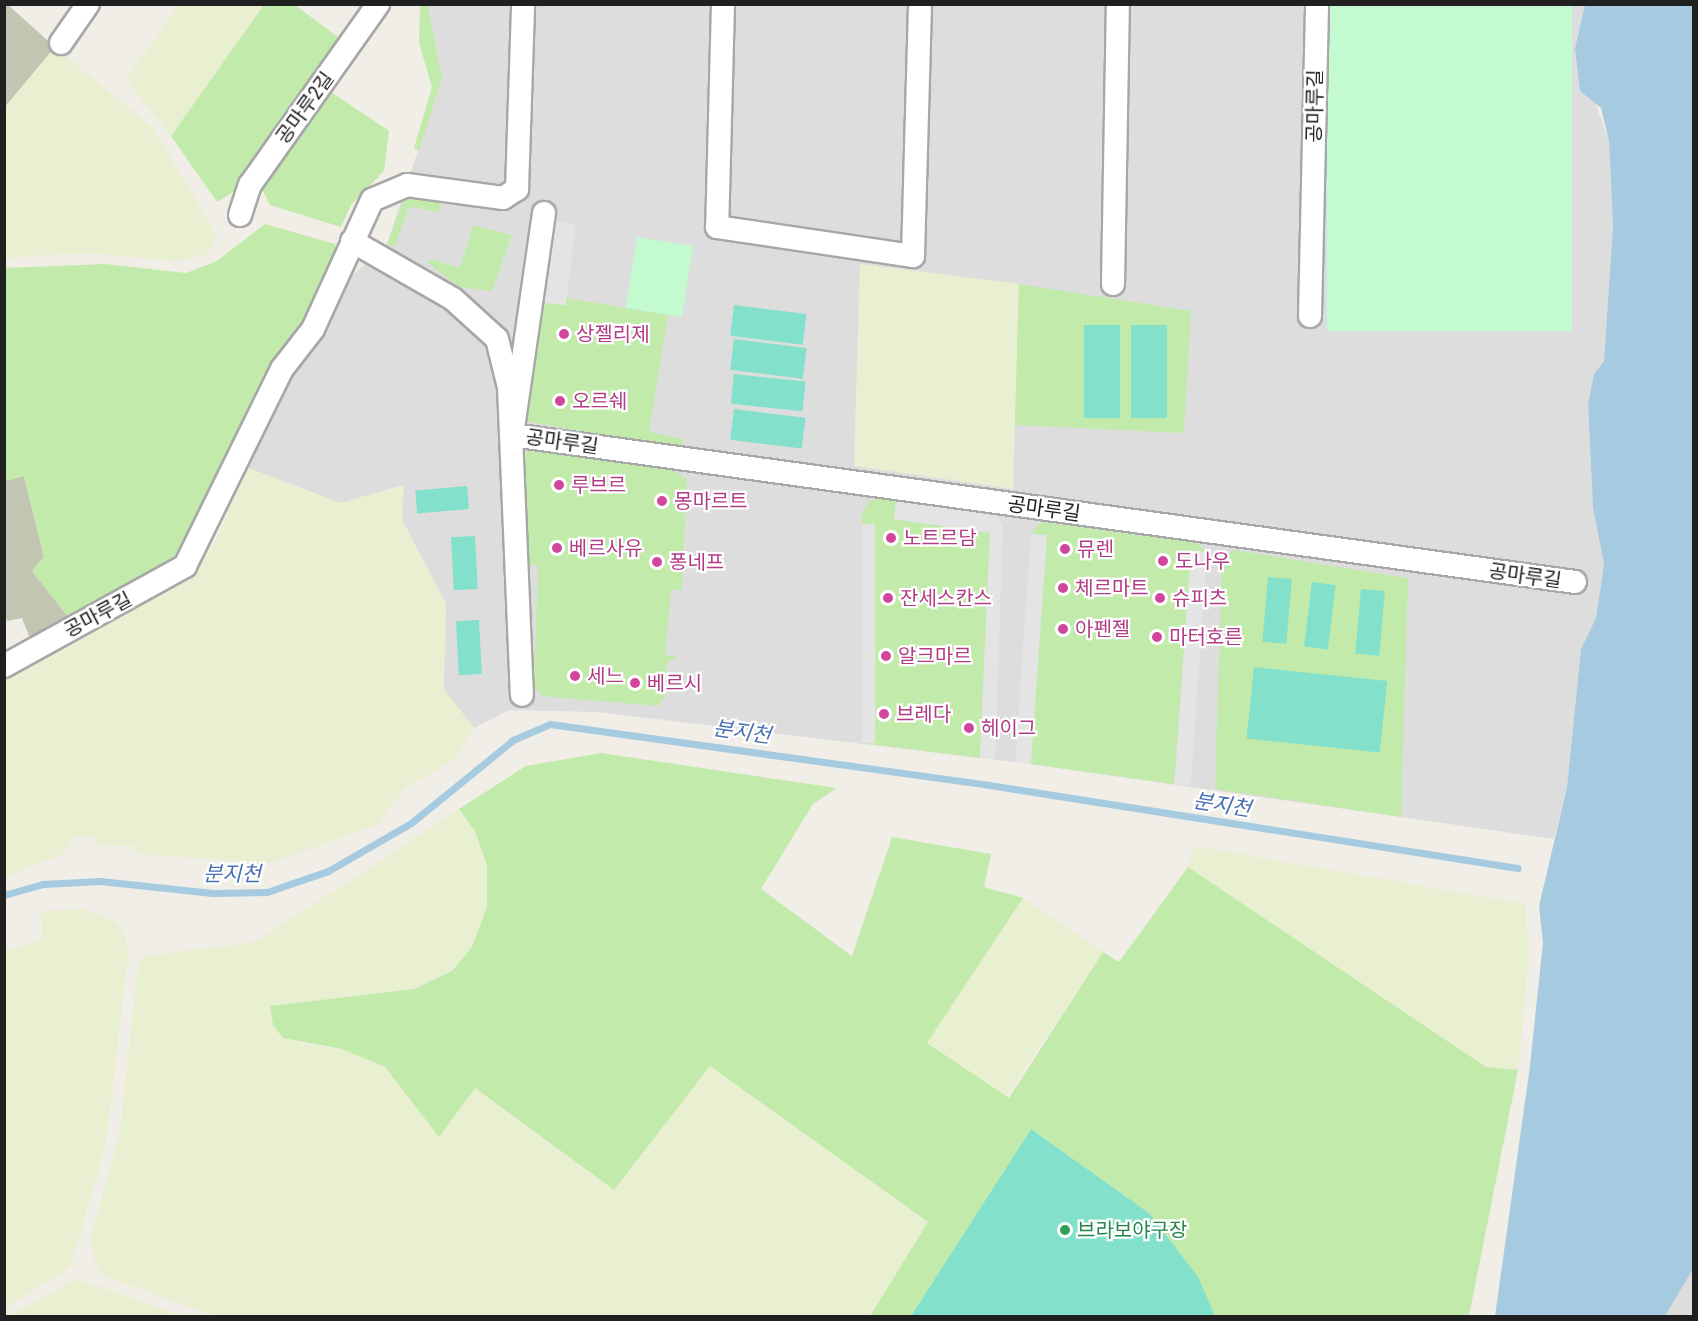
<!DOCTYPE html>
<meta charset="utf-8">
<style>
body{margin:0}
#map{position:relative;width:1698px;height:1321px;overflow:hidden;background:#f0eee6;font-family:"Roboto Condensed","Noto Sans KR",sans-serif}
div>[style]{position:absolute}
.residential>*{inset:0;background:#dedddd}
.construction>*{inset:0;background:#c2c5b1}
.farmland>*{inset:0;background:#e9efd1;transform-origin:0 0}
.grass>*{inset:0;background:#c2ebab}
.park>*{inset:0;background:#c3facf;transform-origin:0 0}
.pitch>*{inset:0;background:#83e0ca;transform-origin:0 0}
.parking>*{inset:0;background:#e4e4e4;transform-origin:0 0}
.water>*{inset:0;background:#a6cadf}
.stream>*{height:7px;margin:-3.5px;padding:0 3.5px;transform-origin:3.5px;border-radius:3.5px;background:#a6cadf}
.roads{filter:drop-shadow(2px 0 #a7a7a7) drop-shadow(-2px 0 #a7a7a7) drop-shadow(0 2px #a7a7a7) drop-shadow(0 -2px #a7a7a7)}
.minor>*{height:22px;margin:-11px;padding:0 11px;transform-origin:11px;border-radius:11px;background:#fff}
.dots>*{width:16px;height:16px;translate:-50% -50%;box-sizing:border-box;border:3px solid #fff;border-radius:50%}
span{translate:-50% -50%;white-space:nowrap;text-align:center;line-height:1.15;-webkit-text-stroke:4.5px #fff;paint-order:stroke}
.street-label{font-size:20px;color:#202020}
.hotel-label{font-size:20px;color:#b23c85}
.left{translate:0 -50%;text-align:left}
.leisure-label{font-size:20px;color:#27864d}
.water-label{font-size:21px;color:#4a6fb2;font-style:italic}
.frame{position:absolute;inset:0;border:6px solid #202020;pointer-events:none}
</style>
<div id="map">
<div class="residential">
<div style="clip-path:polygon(428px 5px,1585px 5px,1575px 47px,1609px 141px,1613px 226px,1604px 361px,1594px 374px,1588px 404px,1593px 508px,1604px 564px,1596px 618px,1581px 649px,1567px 787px,1554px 839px,1030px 764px,597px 712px,509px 710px,474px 728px,443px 689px,446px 604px,402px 520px,403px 485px,341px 503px,248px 468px,293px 372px,314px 348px,350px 278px,387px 244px,442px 78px)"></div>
<div style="clip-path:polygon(1693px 1269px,1693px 1316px,1665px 1316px,1683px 1280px)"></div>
</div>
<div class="construction">
<div style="clip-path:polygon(7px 4px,55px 47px,5px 107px,4px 5px)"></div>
<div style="clip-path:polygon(24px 476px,44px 557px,32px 571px,69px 618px,31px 641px,22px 618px,7px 621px,5px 613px,4px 481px)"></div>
</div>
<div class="farmland">
<div style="clip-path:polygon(179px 5px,264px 5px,171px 136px,126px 79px)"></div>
<div style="clip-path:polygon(55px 47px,153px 128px,212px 227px,216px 238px,206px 255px,177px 261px,86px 253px,5px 258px,5px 107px)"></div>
<div style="clip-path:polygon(860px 264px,1019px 284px,1013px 489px,854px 466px)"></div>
<div style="clip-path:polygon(248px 468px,341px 503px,404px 485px,402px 520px,446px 604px,444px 689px,474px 728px,455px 759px,404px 789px,377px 825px,270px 863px,135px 854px,134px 846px,97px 845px,97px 837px,76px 836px,61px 855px,5px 877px,5px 676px,68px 647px,187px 578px,217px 539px)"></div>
<div style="clip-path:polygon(459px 809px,475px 831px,487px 866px,487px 907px,472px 947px,452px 971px,414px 989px,270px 1006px,273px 1025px,302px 1044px,342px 1049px,385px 1067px,414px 1106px,475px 1088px,613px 1190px,710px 1066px,928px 1222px,870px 1316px,215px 1316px,106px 1277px,96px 1266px,90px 1240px,120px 1132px,138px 966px,145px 956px,256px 942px)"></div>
<div style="clip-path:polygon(1195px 846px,1525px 904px,1529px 955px,1518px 1070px,1486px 1067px,1188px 867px)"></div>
<div style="left:1023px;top:898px;width:97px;height:174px;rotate:34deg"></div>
<div style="clip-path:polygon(82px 909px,114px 921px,125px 934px,128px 955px,106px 1143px,70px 1267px,5px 1309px,5px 950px,42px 941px,41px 911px)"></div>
<div style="clip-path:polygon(75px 1280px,87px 1282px,182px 1316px,9px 1316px)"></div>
</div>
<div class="grass">
<div style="clip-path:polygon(264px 5px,295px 5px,343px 41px,235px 191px,217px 202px,171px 136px)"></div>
<div style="clip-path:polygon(420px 5px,428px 5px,442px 78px,419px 151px,414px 148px,432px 87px,419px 43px)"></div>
<div style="clip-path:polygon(331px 92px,389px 131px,384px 171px,351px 205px,341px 227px,270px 205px,261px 187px)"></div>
<div style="clip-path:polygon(405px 196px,441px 203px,439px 212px,409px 207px,394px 247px,387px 244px)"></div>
<div style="clip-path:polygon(265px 224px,335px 244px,337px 251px,305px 325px,169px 565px,69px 618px,32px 571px,44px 557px,24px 476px,5px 481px,4px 268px,105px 264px,186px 273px,217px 261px)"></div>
<div style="clip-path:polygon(473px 225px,512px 235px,492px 291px,459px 287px,428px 263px,430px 259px,460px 268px)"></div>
<div style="clip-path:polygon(1019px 284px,1191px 311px,1184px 433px,1015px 425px)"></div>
<div style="clip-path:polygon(566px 298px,668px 315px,649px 432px,683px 439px,682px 449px,524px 421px,541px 302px,565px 305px)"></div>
<div style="clip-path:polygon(530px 450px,669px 468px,687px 479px,682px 590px,671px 589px,665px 655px,677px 656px,667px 663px,665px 697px,658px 706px,542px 696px,534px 687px,538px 566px,525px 564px,522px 456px)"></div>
<div style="clip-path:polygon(882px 499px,896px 501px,894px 519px,990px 532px,980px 758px,869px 744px,875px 524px,862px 524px,862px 514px,869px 501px)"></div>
<div style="clip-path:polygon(1041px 522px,1197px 543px,1207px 552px,1191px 551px,1174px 784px,1030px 764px,1047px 536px,1031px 534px)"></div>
<div style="clip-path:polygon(1234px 550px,1408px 578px,1401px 817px,1215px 789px,1222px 561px)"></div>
<div style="clip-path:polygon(601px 753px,837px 788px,813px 804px,761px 889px,852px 956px,892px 837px,991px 854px,984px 887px,1023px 898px,927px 1043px,1009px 1098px,1103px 952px,1119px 962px,1188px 867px,1486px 1067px,1518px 1070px,1469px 1316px,1215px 1316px,1149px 1213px,1031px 1129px,911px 1316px,870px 1316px,928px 1222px,710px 1066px,614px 1190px,475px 1088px,439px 1137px,385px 1067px,342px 1049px,283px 1038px,273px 1025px,270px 1006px,414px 989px,452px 971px,472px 947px,487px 907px,487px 866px,475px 831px,459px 809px,526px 766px)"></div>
</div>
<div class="park">
<div style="left:1327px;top:5px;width:245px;height:326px"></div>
<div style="left:637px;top:237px;width:57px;height:72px;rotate:9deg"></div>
</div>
<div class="pitch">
<div style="left:734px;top:305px;width:73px;height:31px;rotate:7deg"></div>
<div style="left:1084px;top:325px;width:36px;height:93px"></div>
<div style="left:1131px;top:325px;width:36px;height:93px"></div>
<div style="left:734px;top:339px;width:73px;height:31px;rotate:7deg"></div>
<div style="left:734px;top:374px;width:72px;height:30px;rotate:6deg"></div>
<div style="left:734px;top:409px;width:72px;height:31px;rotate:7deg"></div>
<div style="left:467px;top:486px;width:23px;height:52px;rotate:85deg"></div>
<div style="left:475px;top:536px;width:53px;height:24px;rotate:87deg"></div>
<div style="left:1268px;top:577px;width:24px;height:65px;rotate:5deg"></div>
<div style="left:1312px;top:582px;width:24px;height:65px;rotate:7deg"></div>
<div style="left:1361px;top:589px;width:24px;height:65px;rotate:5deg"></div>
<div style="left:479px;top:620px;width:54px;height:23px;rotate:87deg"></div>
<div style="left:1254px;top:667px;width:134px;height:72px;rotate:6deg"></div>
<div style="clip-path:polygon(1031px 1129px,1149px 1213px,1198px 1277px,1215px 1316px,911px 1316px)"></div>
</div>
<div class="parking">
<div style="left:552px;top:221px;width:24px;height:82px;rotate:7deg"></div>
<div style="clip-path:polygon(896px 501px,994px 514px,1003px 524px,995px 760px,980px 758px,990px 533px,894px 519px)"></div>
<div style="left:862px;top:524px;width:13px;height:219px"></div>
<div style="left:1031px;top:534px;width:16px;height:229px;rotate:4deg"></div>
<div style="left:1191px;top:551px;width:16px;height:234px;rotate:4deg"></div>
</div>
<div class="water">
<div style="clip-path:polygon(1585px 5px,1693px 5px,1693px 1269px,1665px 1316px,1495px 1316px,1530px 1066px,1543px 942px,1539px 906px,1567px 787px,1581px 649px,1596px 618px,1604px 564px,1593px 508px,1588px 404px,1594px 374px,1604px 361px,1613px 226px,1609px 141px,1601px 108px,1580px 91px,1575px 48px)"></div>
</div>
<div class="stream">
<div style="left:4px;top:895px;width:41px;rotate:-15.8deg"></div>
<div style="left:43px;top:884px;width:57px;rotate:-3deg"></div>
<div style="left:100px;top:881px;width:113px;rotate:6.1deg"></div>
<div style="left:212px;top:893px;width:55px;rotate:-1deg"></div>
<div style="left:267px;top:892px;width:65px;rotate:-19deg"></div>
<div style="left:328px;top:871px;width:96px;rotate:-30deg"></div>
<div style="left:411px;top:823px;width:132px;rotate:-39.1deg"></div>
<div style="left:513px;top:740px;width:40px;rotate:-23.4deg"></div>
<div style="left:550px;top:724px;width:443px;rotate:7.9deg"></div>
<div style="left:989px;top:785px;width:535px;rotate:8.92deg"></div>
</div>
<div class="roads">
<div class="minor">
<div style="left:723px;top:4px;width:223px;rotate:91.5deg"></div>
<div style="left:717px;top:227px;width:198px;rotate:8.4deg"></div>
<div style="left:913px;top:256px;width:252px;rotate:-88.4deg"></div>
<div style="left:61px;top:43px;width:47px;rotate:-55.3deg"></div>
<div style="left:544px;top:213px;width:224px;rotate:98.2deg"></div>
<div style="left:512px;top:435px;width:1073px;rotate:7.87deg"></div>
<div style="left:240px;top:215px;width:32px;rotate:-72deg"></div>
<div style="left:250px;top:185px;width:222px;rotate:-54.7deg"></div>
<div style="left:352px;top:241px;width:116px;rotate:29.9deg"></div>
<div style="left:453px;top:299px;width:59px;rotate:42.3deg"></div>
<div style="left:497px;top:339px;width:49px;rotate:76deg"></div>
<div style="left:509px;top:387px;width:308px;rotate:87.6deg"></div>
<div style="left:1113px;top:284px;width:280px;rotate:-89deg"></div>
<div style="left:1310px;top:316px;width:312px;rotate:-88.7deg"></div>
<div style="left:4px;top:666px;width:207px;rotate:-28.9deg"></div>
<div style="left:185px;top:566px;width:220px;rotate:-63.8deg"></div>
<div style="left:282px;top:369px;width:51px;rotate:-52.2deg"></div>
<div style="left:313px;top:329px;width:142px;rotate:-65.4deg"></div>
<div style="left:372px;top:200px;width:38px;rotate:-23deg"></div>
<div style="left:407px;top:185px;width:97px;rotate:7.7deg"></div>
<div style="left:503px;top:198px;width:17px;rotate:-33deg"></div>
<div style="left:517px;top:189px;width:185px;rotate:-88.1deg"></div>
</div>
</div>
<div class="dots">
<div style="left:564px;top:334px;background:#d1479c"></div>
<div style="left:560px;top:401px;background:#d1479c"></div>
<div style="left:559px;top:485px;background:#d1479c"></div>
<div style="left:662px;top:501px;background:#d1479c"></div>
<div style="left:891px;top:538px;background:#d1479c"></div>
<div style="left:557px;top:548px;background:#d1479c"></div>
<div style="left:1065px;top:549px;background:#d1479c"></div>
<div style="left:1163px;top:561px;background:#d1479c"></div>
<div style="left:657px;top:562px;background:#d1479c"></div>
<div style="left:1063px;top:588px;background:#d1479c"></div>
<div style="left:888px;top:598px;background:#d1479c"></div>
<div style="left:1160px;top:598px;background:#d1479c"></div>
<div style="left:1063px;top:629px;background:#d1479c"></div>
<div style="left:1157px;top:637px;background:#d1479c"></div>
<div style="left:886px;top:656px;background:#d1479c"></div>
<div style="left:575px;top:676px;background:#d1479c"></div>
<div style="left:635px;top:683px;background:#d1479c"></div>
<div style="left:884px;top:714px;background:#d1479c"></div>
<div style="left:969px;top:728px;background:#d1479c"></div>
<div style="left:1065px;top:1230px;background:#2e9e5b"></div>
</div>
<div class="street-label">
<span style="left:1315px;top:106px;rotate:-89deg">공마루길</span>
<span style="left:305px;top:108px;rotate:-54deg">공마루2길</span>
<span style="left:562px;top:442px;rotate:8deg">공마루길</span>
<span style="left:1044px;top:509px;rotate:8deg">공마루길</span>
<span style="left:1525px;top:576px;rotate:8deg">공마루길</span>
<span style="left:98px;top:615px;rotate:-28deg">공마루길</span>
</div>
<div class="hotel-label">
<span class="left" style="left:576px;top:334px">상젤리제</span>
<span class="left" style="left:572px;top:401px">오르쉐</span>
<span class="left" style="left:571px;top:485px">루브르</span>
<span class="left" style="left:674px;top:501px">몽마르트</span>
<span class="left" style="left:903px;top:538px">노트르담</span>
<span class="left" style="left:569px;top:548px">베르사유</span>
<span class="left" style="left:1077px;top:549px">뮤렌</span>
<span class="left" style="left:1175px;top:561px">도나우</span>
<span class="left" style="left:669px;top:562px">퐁네프</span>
<span class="left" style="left:1075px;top:588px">체르마트</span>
<span class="left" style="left:900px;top:598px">잔세스칸스</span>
<span class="left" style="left:1172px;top:598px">슈피츠</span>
<span class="left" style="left:1075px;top:629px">아펜젤</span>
<span class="left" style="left:1169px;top:637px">마터호른</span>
<span class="left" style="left:898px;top:656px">알크마르</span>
<span class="left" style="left:587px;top:676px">세느</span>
<span class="left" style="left:647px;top:683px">베르시</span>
<span class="left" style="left:896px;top:714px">브레다</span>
<span class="left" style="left:981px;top:728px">헤이그</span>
</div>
<div class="leisure-label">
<span class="left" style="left:1077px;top:1230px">브라보야구장</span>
</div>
<div class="water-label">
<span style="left:742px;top:732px;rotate:8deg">분지천</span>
<span style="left:1222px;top:805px;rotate:9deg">분지천</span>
<span style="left:232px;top:874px">분지천</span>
</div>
<div class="frame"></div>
</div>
